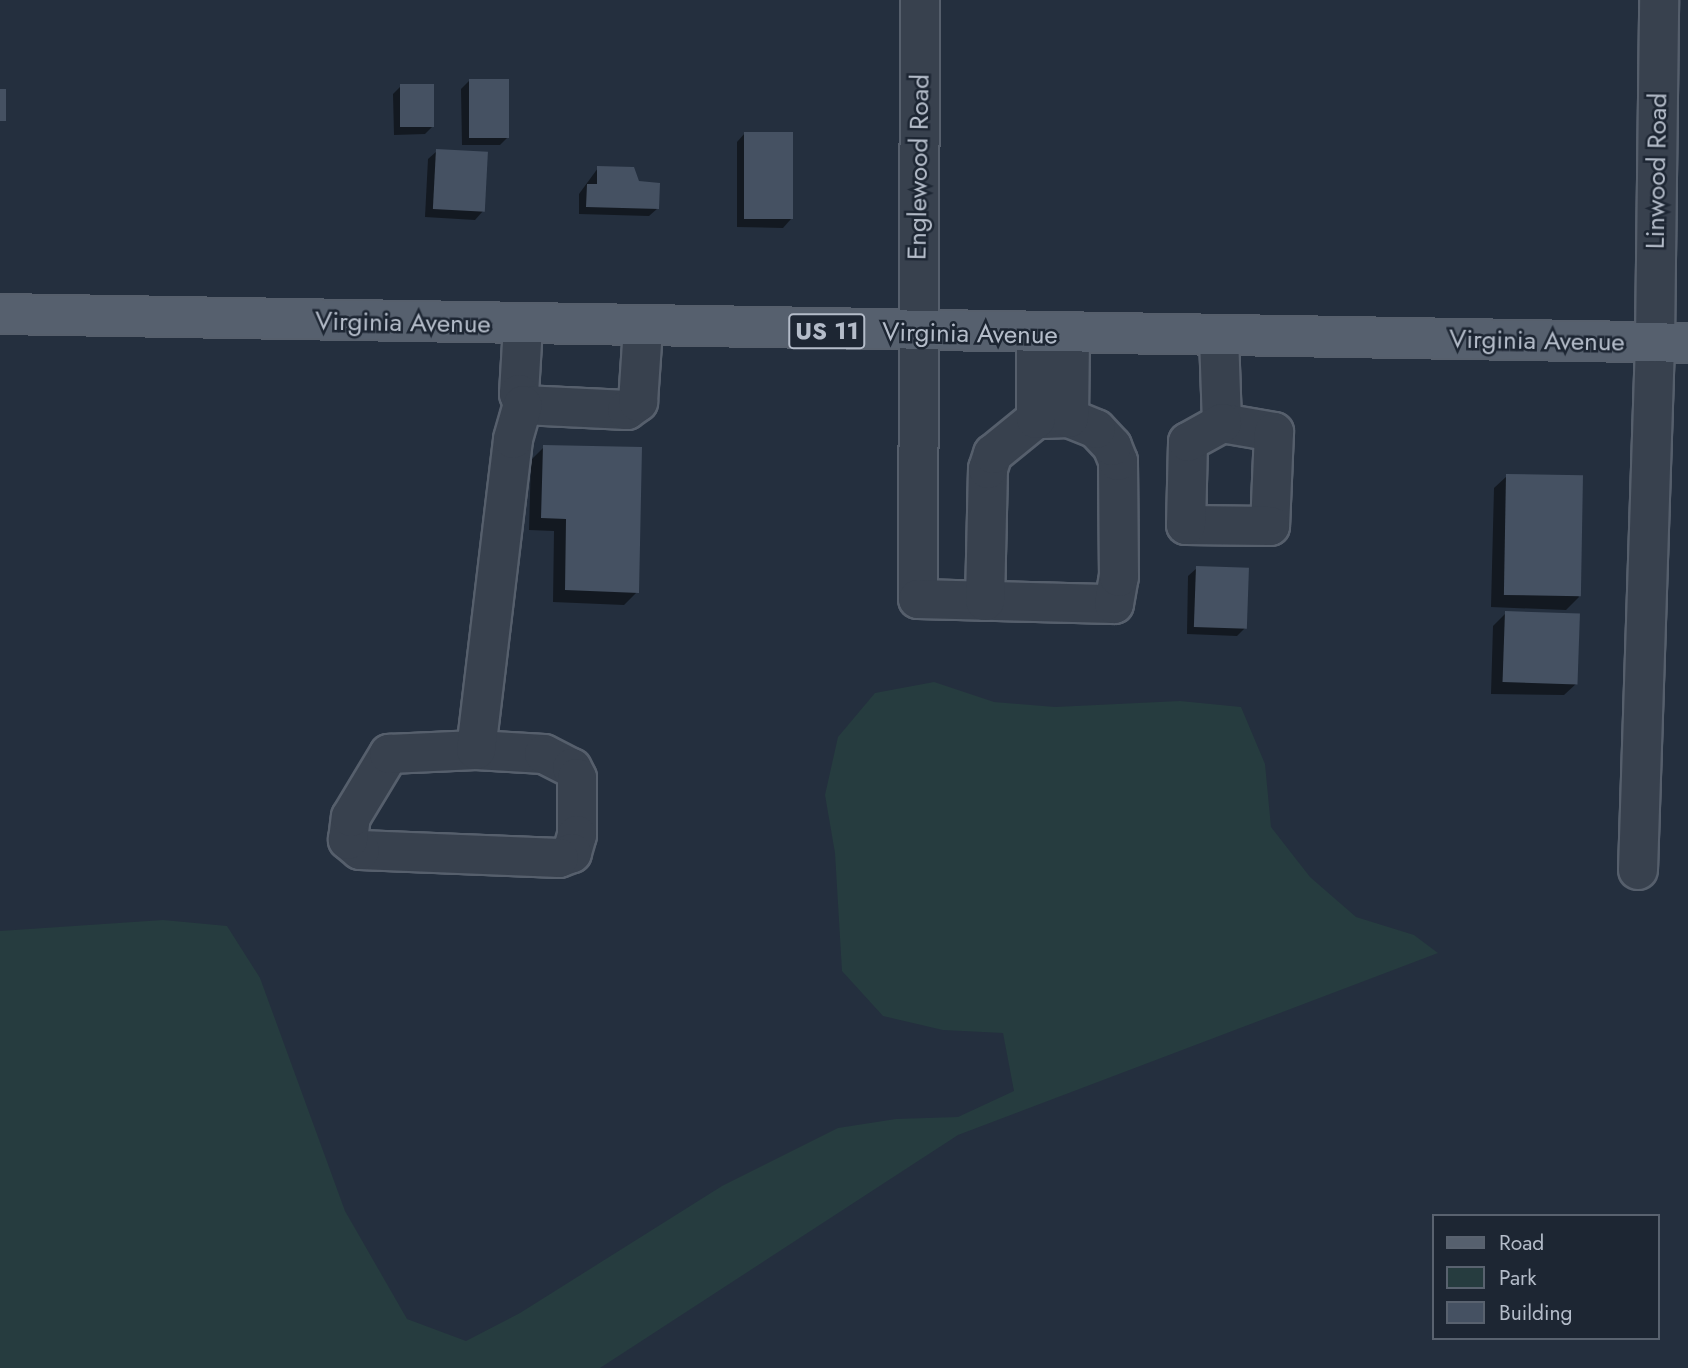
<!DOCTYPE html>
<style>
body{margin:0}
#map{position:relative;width:1688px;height:1368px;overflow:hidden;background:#242f3e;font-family:Jost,sans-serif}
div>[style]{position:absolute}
.green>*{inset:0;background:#263c3f}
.shadow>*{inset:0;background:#0007}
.building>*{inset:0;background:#455162;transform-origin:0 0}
.roads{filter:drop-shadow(2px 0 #565f6c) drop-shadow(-2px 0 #565f6c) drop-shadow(0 2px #565f6c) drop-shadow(0 -2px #565f6c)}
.minor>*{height:38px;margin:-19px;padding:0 19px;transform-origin:19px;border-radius:19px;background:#38414e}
.major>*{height:38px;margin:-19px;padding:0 19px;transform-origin:19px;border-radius:19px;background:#56606e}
span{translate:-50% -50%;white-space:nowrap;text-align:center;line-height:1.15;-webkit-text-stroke:5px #1d2633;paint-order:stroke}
.shield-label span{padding:2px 5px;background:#1d2633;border:2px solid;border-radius:5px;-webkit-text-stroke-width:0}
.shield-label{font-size:24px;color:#b4bcc9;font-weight:700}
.street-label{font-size:26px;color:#b4bcc9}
.legend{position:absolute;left:1432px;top:1214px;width:228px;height:126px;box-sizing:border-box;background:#1d2633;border:2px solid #59626f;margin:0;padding:9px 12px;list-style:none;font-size:21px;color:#b4bcc9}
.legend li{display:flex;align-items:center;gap:14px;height:35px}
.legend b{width:35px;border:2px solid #59626f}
</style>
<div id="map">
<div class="green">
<div style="clip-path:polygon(934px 682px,994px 702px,1055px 707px,1180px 701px,1241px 707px,1265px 764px,1271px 827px,1310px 877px,1356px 917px,1414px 935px,1438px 953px,958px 1135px,600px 1368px,0 1368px,0 931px,163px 920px,227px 926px,260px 978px,345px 1211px,407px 1319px,466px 1341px,520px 1313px,722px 1186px,838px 1128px,896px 1119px,958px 1117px,1014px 1091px,1003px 1033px,943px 1030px,883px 1016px,842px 971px,835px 853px,825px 795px,838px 737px,875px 693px)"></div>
</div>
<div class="shadow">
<div style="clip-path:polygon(469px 81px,508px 137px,500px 145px,462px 145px,461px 89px)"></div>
<div style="clip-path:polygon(401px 86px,433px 126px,425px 134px,394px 135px,393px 94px)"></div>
<div style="clip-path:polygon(745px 133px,791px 219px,783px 228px,737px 227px,737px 142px)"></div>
<div style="clip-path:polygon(437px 151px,483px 211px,475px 220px,425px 217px,428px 159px)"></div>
<div style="clip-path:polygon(598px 168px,637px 183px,658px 208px,649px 216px,579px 214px,579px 194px)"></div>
<div style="clip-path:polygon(544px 447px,637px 592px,624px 605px,553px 602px,554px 531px,529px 530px,531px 460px)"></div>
<div style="clip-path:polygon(1507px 476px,1579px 597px,1566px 610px,1491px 607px,1494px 488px)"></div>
<div style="clip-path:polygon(1197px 568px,1246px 627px,1237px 636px,1187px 634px,1188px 576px)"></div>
<div style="clip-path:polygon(1506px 613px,1577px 683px,1564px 695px,1491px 694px,1493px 626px)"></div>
</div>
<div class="building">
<div style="left:469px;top:79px;width:40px;height:59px"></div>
<div style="left:400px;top:84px;width:34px;height:43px"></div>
<div style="left:0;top:89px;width:6px;height:32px"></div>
<div style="left:744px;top:132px;width:49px;height:87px"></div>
<div style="left:436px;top:149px;width:52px;height:60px;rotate:3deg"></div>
<div style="clip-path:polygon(597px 166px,634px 167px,639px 181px,660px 183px,659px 209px,586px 207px,587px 184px,597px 184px)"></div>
<div style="clip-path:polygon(543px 445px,642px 447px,639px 593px,565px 590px,566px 519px,541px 518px)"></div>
<div style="left:1506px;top:474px;width:77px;height:121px;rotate:1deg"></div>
<div style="left:1196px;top:566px;width:53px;height:61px;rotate:2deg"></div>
<div style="left:1505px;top:611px;width:75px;height:71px;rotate:2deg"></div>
</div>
<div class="roads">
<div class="minor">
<div style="left:920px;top:0;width:599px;rotate:90.19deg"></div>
<div style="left:918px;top:599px;width:196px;rotate:1.5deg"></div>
<div style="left:1114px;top:604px;width:27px;rotate:-80deg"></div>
<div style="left:1119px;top:577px;width:116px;rotate:-90.5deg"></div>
<div style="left:1118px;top:461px;width:16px;rotate:-112deg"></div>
<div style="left:1112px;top:446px;width:23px;rotate:-133deg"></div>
<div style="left:1096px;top:429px;width:29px;rotate:-158deg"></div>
<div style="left:1069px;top:418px;width:33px;rotate:178deg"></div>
<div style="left:523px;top:326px;width:68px;rotate:93.4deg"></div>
<div style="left:519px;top:394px;width:12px;rotate:70deg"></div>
<div style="left:523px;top:405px;width:104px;rotate:2.8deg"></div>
<div style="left:627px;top:410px;width:14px;rotate:-36deg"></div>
<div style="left:638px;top:402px;width:74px;rotate:-86.1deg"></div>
<div style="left:1219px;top:337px;width:86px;rotate:88deg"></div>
<div style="left:1222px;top:423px;width:53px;rotate:9.8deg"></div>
<div style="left:1274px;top:432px;width:94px;rotate:92.4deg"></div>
<div style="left:1270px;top:526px;width:84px;rotate:-179.3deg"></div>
<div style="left:1186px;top:525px;width:83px;rotate:-88.6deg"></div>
<div style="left:1188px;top:442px;width:39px;rotate:-29deg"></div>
<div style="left:1069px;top:418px;width:83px;rotate:-89.3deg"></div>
<div style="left:985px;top:601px;width:132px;rotate:-88.7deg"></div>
<div style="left:988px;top:469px;width:16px;rotate:-72deg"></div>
<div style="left:993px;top:454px;width:55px;rotate:-39.1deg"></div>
<div style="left:1036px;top:419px;width:85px;rotate:-90deg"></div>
<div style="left:476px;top:750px;width:68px;rotate:3.4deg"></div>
<div style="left:544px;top:754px;width:31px;rotate:27deg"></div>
<div style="left:572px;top:768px;width:11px;rotate:63deg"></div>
<div style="left:577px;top:778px;width:57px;rotate:90deg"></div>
<div style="left:577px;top:835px;width:19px;rotate:106deg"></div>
<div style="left:572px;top:853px;width:14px;rotate:159deg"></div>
<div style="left:559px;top:858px;width:199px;rotate:-177.7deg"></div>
<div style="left:360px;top:850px;width:16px;rotate:-140deg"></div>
<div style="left:348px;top:840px;width:23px;rotate:-83deg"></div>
<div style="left:351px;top:817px;width:74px;rotate:-58.9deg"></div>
<div style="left:389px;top:754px;width:87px;rotate:-2.6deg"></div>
<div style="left:476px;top:750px;width:313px;rotate:-83.2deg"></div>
<div style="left:513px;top:439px;width:35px;rotate:-74deg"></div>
<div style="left:1638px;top:870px;width:527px;rotate:-88.15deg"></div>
<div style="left:1655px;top:343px;width:343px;rotate:-89.3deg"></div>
</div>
<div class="major">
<div style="left:0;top:314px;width:1688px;rotate:0.98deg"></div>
</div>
</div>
<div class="shield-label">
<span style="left:827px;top:331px">US 11</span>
</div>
<div class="street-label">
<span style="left:919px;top:167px;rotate:-89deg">Englewood Road</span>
<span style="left:1657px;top:171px;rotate:-89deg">Linwood Road</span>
<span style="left:403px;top:323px;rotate:1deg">Virginia Avenue</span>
<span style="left:970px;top:334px;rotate:1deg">Virginia Avenue</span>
<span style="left:1537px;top:341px;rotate:1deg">Virginia Avenue</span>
</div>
<ul class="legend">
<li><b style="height:9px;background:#56606e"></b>Road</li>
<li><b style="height:19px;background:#263c3f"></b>Park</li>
<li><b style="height:19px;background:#455162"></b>Building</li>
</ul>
</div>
